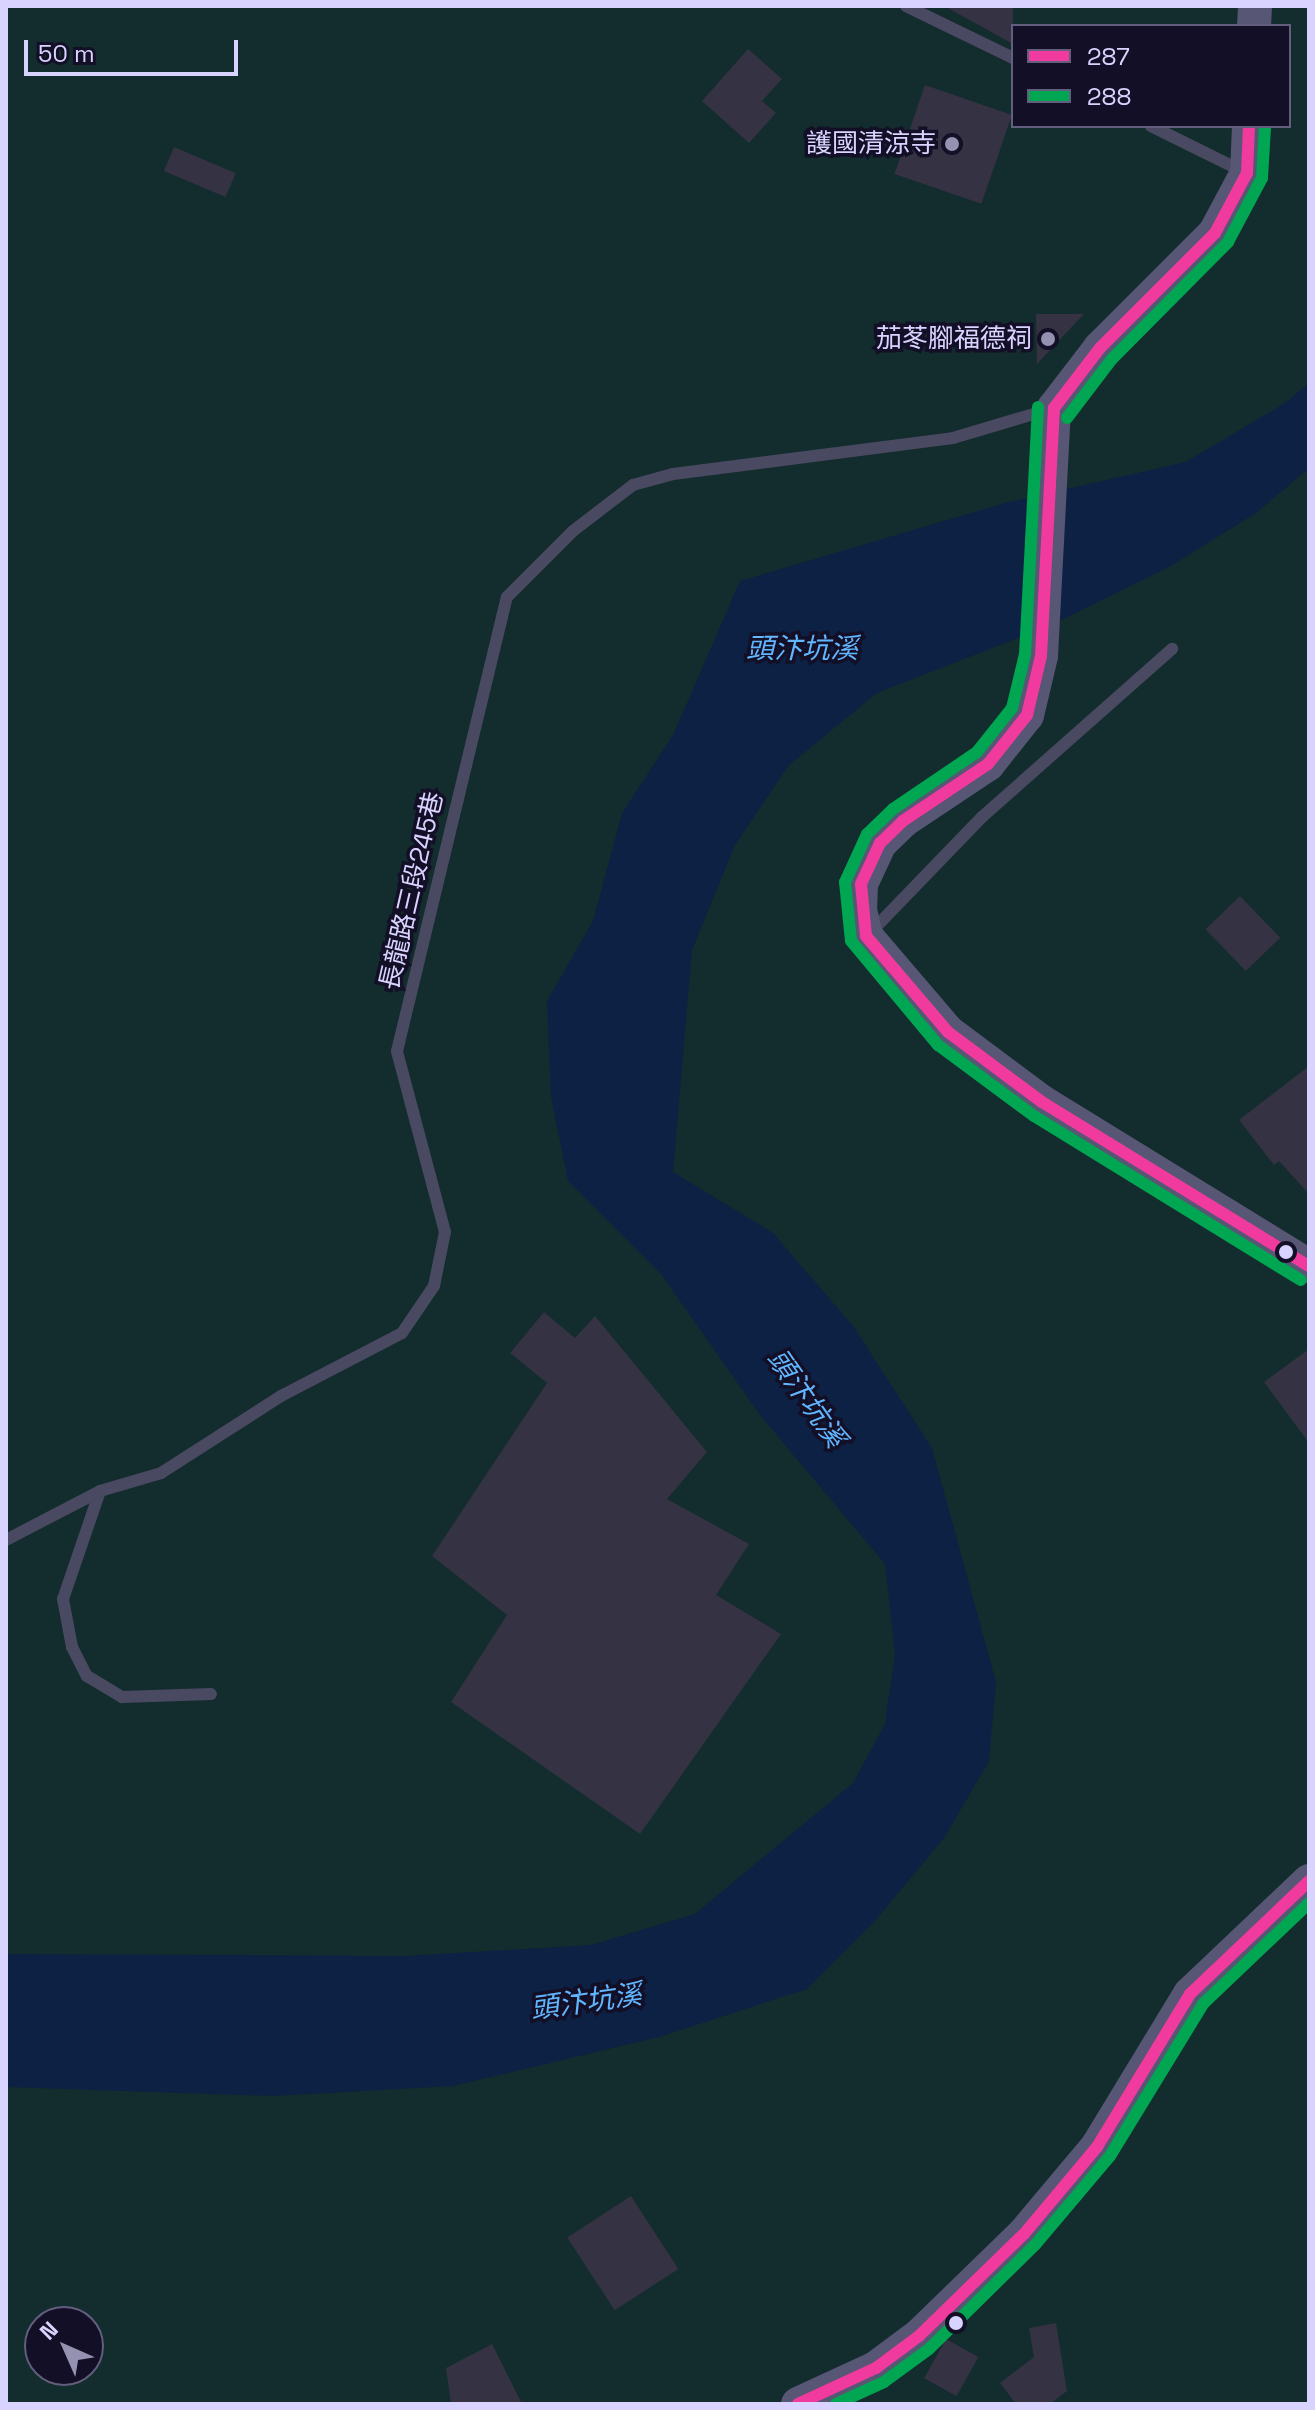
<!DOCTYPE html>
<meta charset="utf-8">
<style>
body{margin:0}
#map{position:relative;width:1315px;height:2410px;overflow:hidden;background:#161421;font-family:"Space Grotesk","Noto Sans TC",sans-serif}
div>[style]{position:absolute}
.green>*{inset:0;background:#132c2d}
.water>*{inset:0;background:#0d2144}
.building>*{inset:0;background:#343243;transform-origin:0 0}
.lane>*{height:12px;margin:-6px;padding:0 6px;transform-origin:6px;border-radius:6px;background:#4a4962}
.secondary>*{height:34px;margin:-17px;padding:0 17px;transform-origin:17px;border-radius:17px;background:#575674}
.bus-1>*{height:12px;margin:-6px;padding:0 6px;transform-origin:6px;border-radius:6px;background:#f13a9d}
.bus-2>*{height:12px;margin:-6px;padding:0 6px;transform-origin:6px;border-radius:6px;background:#00a651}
.dots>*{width:22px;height:22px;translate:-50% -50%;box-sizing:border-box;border:4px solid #130f26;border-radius:50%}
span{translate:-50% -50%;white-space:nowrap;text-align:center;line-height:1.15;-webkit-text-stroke:7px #130f26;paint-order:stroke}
.poi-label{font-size:26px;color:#d9d4ff}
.right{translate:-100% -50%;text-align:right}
.street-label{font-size:26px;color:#d9d4ff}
.water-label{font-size:28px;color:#62b6ff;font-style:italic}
.frame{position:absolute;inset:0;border:8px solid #d9d4ff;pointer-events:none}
.legend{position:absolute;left:1011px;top:24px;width:280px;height:104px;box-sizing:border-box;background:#130f26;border:2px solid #625e7d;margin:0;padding:10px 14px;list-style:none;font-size:24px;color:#d9d4ff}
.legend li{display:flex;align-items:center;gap:16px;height:40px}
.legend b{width:40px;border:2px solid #625e7d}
.north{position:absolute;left:24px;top:2306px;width:80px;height:80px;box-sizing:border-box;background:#130f26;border:2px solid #625e7d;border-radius:50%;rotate:315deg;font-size:22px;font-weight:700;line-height:32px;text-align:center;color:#d9d4ff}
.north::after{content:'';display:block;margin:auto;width:28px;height:36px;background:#9591b1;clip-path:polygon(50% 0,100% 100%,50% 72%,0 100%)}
.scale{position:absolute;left:24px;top:40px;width:214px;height:36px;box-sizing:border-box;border:4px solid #d9d4ff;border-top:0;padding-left:10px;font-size:24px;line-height:28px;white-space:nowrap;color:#d9d4ff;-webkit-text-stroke:6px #130f26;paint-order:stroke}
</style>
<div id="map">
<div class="green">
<div style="clip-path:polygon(evenodd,6px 6px,1309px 6px,1309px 2404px,6px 2404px,6px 6px,1013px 26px,1289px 26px,1289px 126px,1013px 126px,1013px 26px,6px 6px,40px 2322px,88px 2322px,88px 2370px,40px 2370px,40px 2322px)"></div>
</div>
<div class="water">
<div style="clip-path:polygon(1309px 383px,1309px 468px,1256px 513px,1169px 567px,1049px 626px,877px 693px,789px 765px,735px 845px,692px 950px,673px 1172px,773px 1233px,853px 1326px,932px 1448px,996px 1682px,989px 1761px,944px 1838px,874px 1922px,807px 1989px,659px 2037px,453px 2086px,273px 2096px,6px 2087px,6px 1954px,406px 1956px,591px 1945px,695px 1914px,853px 1783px,885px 1724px,895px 1654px,885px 1564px,760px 1415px,661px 1274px,568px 1181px,551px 1097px,547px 1001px,593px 921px,622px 813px,673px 735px,740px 581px,1005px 503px,1186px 462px,1285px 403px)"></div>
</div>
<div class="building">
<div style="clip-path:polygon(944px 6px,1013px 6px,1013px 44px)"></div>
<div style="clip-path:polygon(748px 49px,782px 79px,762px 101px,776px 113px,749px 143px,702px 101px)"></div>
<div style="left:925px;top:85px;width:92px;height:94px;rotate:19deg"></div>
<div style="left:174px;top:147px;width:67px;height:26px;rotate:23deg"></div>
<div style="clip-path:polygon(1036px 314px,1084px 314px,1037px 364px)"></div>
<div style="left:1240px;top:896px;width:58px;height:48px;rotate:46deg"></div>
<div style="clip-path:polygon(1309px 1066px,1309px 1194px,1279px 1161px,1274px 1165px,1239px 1120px)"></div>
<div style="clip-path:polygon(544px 1312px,575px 1338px,595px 1316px,707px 1452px,667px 1499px,749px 1544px,716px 1595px,781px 1634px,640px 1834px,451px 1702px,507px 1615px,432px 1556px,547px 1383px,510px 1353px)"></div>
<div style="clip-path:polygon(1309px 1349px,1309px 1443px,1264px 1382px)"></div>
<div style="left:631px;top:2196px;width:87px;height:76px;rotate:57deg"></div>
<div style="clip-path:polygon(1056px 2323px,1067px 2391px,1050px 2404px,1016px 2404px,1000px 2383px,1034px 2357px,1029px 2328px)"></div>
<div style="left:946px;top:2339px;width:37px;height:45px;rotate:29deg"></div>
<div style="clip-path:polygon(492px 2344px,522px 2404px,451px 2404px,446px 2368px)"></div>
</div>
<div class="lane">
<div style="left:906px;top:6px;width:119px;rotate:25.9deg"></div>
<div style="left:1151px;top:126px;width:104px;rotate:26.3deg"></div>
<div style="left:869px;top:934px;width:163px;rotate:-46deg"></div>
<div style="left:982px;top:817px;width:254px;rotate:-41.5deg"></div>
<div style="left:100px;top:1491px;width:114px;rotate:108.9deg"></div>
<div style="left:63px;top:1599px;width:49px;rotate:79.4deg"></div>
<div style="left:72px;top:1647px;width:33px;rotate:63deg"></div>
<div style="left:87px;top:1676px;width:41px;rotate:31deg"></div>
<div style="left:122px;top:1697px;width:89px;rotate:-1.9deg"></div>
<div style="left:6px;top:1540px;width:106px;rotate:-27.5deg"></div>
<div style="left:100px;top:1491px;width:64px;rotate:-16.4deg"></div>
<div style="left:161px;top:1473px;width:143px;rotate:-32.7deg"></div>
<div style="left:281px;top:1396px;width:136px;rotate:-27.5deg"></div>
<div style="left:402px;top:1333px;width:57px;rotate:-55.8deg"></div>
<div style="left:434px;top:1286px;width:55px;rotate:-78.5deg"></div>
<div style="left:445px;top:1232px;width:187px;rotate:-104.9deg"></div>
<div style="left:397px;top:1051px;width:467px;rotate:-76.4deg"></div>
<div style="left:507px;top:597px;width:93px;rotate:-45deg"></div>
<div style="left:573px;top:531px;width:76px;rotate:-37.5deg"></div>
<div style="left:633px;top:485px;width:41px;rotate:-15.4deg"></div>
<div style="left:673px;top:474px;width:282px;rotate:-7.3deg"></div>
<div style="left:953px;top:438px;width:101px;rotate:-16.6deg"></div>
</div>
<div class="secondary">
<div style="left:1254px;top:26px;width:20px;rotate:-87deg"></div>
<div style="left:1249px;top:126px;width:47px;rotate:92.4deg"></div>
<div style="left:1247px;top:173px;width:68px;rotate:118.1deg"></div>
<div style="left:1215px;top:233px;width:163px;rotate:135deg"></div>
<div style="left:1100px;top:348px;width:76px;rotate:127.5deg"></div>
<div style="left:1054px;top:408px;width:248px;rotate:93deg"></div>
<div style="left:1041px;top:656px;width:61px;rotate:103.3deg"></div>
<div style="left:1027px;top:715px;width:63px;rotate:128.5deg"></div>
<div style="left:988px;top:764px;width:102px;rotate:146.2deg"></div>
<div style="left:903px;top:821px;width:32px;rotate:136deg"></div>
<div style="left:880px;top:843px;width:45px;rotate:114.9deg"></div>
<div style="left:861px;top:884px;width:26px;rotate:92deg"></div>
<div style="left:860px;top:910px;width:27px;rotate:77deg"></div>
<div style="left:866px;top:936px;width:126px;rotate:49.5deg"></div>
<div style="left:948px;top:1032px;width:117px;rotate:36.7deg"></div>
<div style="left:1042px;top:1102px;width:313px;rotate:31.6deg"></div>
<div style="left:798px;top:2404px;width:86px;rotate:-24.8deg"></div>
<div style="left:876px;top:2368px;width:54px;rotate:-36.7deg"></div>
<div style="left:919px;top:2336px;width:146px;rotate:-44.2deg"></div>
<div style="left:1024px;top:2234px;width:114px;rotate:-50deg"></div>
<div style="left:1097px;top:2147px;width:179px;rotate:-58.7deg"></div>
<div style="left:1190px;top:1994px;width:164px;rotate:-43.5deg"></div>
</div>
<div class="bus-1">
<div style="left:1054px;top:408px;width:248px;rotate:93deg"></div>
<div style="left:1041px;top:656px;width:61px;rotate:103.3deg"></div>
<div style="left:1027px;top:715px;width:63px;rotate:128.5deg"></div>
<div style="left:988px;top:764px;width:102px;rotate:146.2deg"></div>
<div style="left:903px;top:821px;width:32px;rotate:136deg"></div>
<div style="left:880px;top:843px;width:45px;rotate:114.9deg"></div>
<div style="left:861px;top:884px;width:52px;rotate:84.5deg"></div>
<div style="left:866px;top:936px;width:126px;rotate:49.5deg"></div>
<div style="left:948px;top:1032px;width:117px;rotate:36.7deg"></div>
<div style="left:1042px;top:1102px;width:313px;rotate:31.6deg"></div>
<div style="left:1054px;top:408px;width:76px;rotate:-52.5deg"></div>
<div style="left:1100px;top:348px;width:163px;rotate:-45deg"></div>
<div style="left:1215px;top:233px;width:68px;rotate:-61.9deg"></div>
<div style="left:1247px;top:173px;width:47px;rotate:-87.6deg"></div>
<div style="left:798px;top:2404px;width:86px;rotate:-24.8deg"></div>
<div style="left:876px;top:2368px;width:54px;rotate:-36.7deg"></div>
<div style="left:919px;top:2336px;width:146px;rotate:-44.2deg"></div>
<div style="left:1024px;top:2234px;width:114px;rotate:-50deg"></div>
<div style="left:1097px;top:2147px;width:179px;rotate:-58.7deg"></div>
<div style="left:1190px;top:1994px;width:164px;rotate:-43.5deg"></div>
</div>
<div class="bus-2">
<div style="left:1038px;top:407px;width:247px;rotate:93deg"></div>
<div style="left:1025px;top:654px;width:56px;rotate:103.5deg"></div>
<div style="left:1012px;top:708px;width:56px;rotate:128.5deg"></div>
<div style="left:977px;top:752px;width:102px;rotate:145.8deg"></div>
<div style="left:893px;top:809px;width:36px;rotate:136deg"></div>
<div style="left:867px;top:834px;width:53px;rotate:114.6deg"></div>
<div style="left:845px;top:882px;width:59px;rotate:84.2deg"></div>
<div style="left:851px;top:941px;width:136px;rotate:50.1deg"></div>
<div style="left:938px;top:1045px;width:119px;rotate:36.5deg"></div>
<div style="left:1034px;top:1116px;width:313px;rotate:31.6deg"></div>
<div style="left:1067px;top:418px;width:74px;rotate:-52.7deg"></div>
<div style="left:1112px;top:359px;width:165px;rotate:-45.2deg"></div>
<div style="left:1228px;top:242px;width:72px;rotate:-62deg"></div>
<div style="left:1262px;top:178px;width:51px;rotate:-86.6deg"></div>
<div style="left:836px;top:2404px;width:53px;rotate:-24.6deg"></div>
<div style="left:884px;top:2382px;width:56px;rotate:-36.3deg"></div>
<div style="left:929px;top:2349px;width:148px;rotate:-44.5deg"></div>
<div style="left:1035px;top:2245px;width:116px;rotate:-49.9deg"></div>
<div style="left:1110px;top:2156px;width:178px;rotate:-58.5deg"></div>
<div style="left:1203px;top:2004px;width:146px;rotate:-43.6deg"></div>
</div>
<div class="dots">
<div style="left:952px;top:144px;background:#9591b1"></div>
<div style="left:1048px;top:339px;background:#9591b1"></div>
<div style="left:1286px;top:1252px;background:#d9d4ff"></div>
<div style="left:956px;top:2323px;background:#d9d4ff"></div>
</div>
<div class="poi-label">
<span class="right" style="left:936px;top:144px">護國清涼寺</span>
<span class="right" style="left:1032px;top:339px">茄苳腳福德祠</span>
</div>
<div class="street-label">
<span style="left:412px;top:891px;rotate:-77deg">長龍路三段245巷</span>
</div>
<div class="water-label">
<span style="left:802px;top:648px">頭汴坑溪</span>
<span style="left:807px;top:1398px;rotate:55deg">頭汴坑溪</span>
<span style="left:586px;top:2001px;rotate:-8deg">頭汴坑溪</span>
</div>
<div class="frame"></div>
<ul class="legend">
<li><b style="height:10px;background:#f13a9d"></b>287</li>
<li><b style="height:10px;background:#00a651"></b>288</li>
</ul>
<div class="north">N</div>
<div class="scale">50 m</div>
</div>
